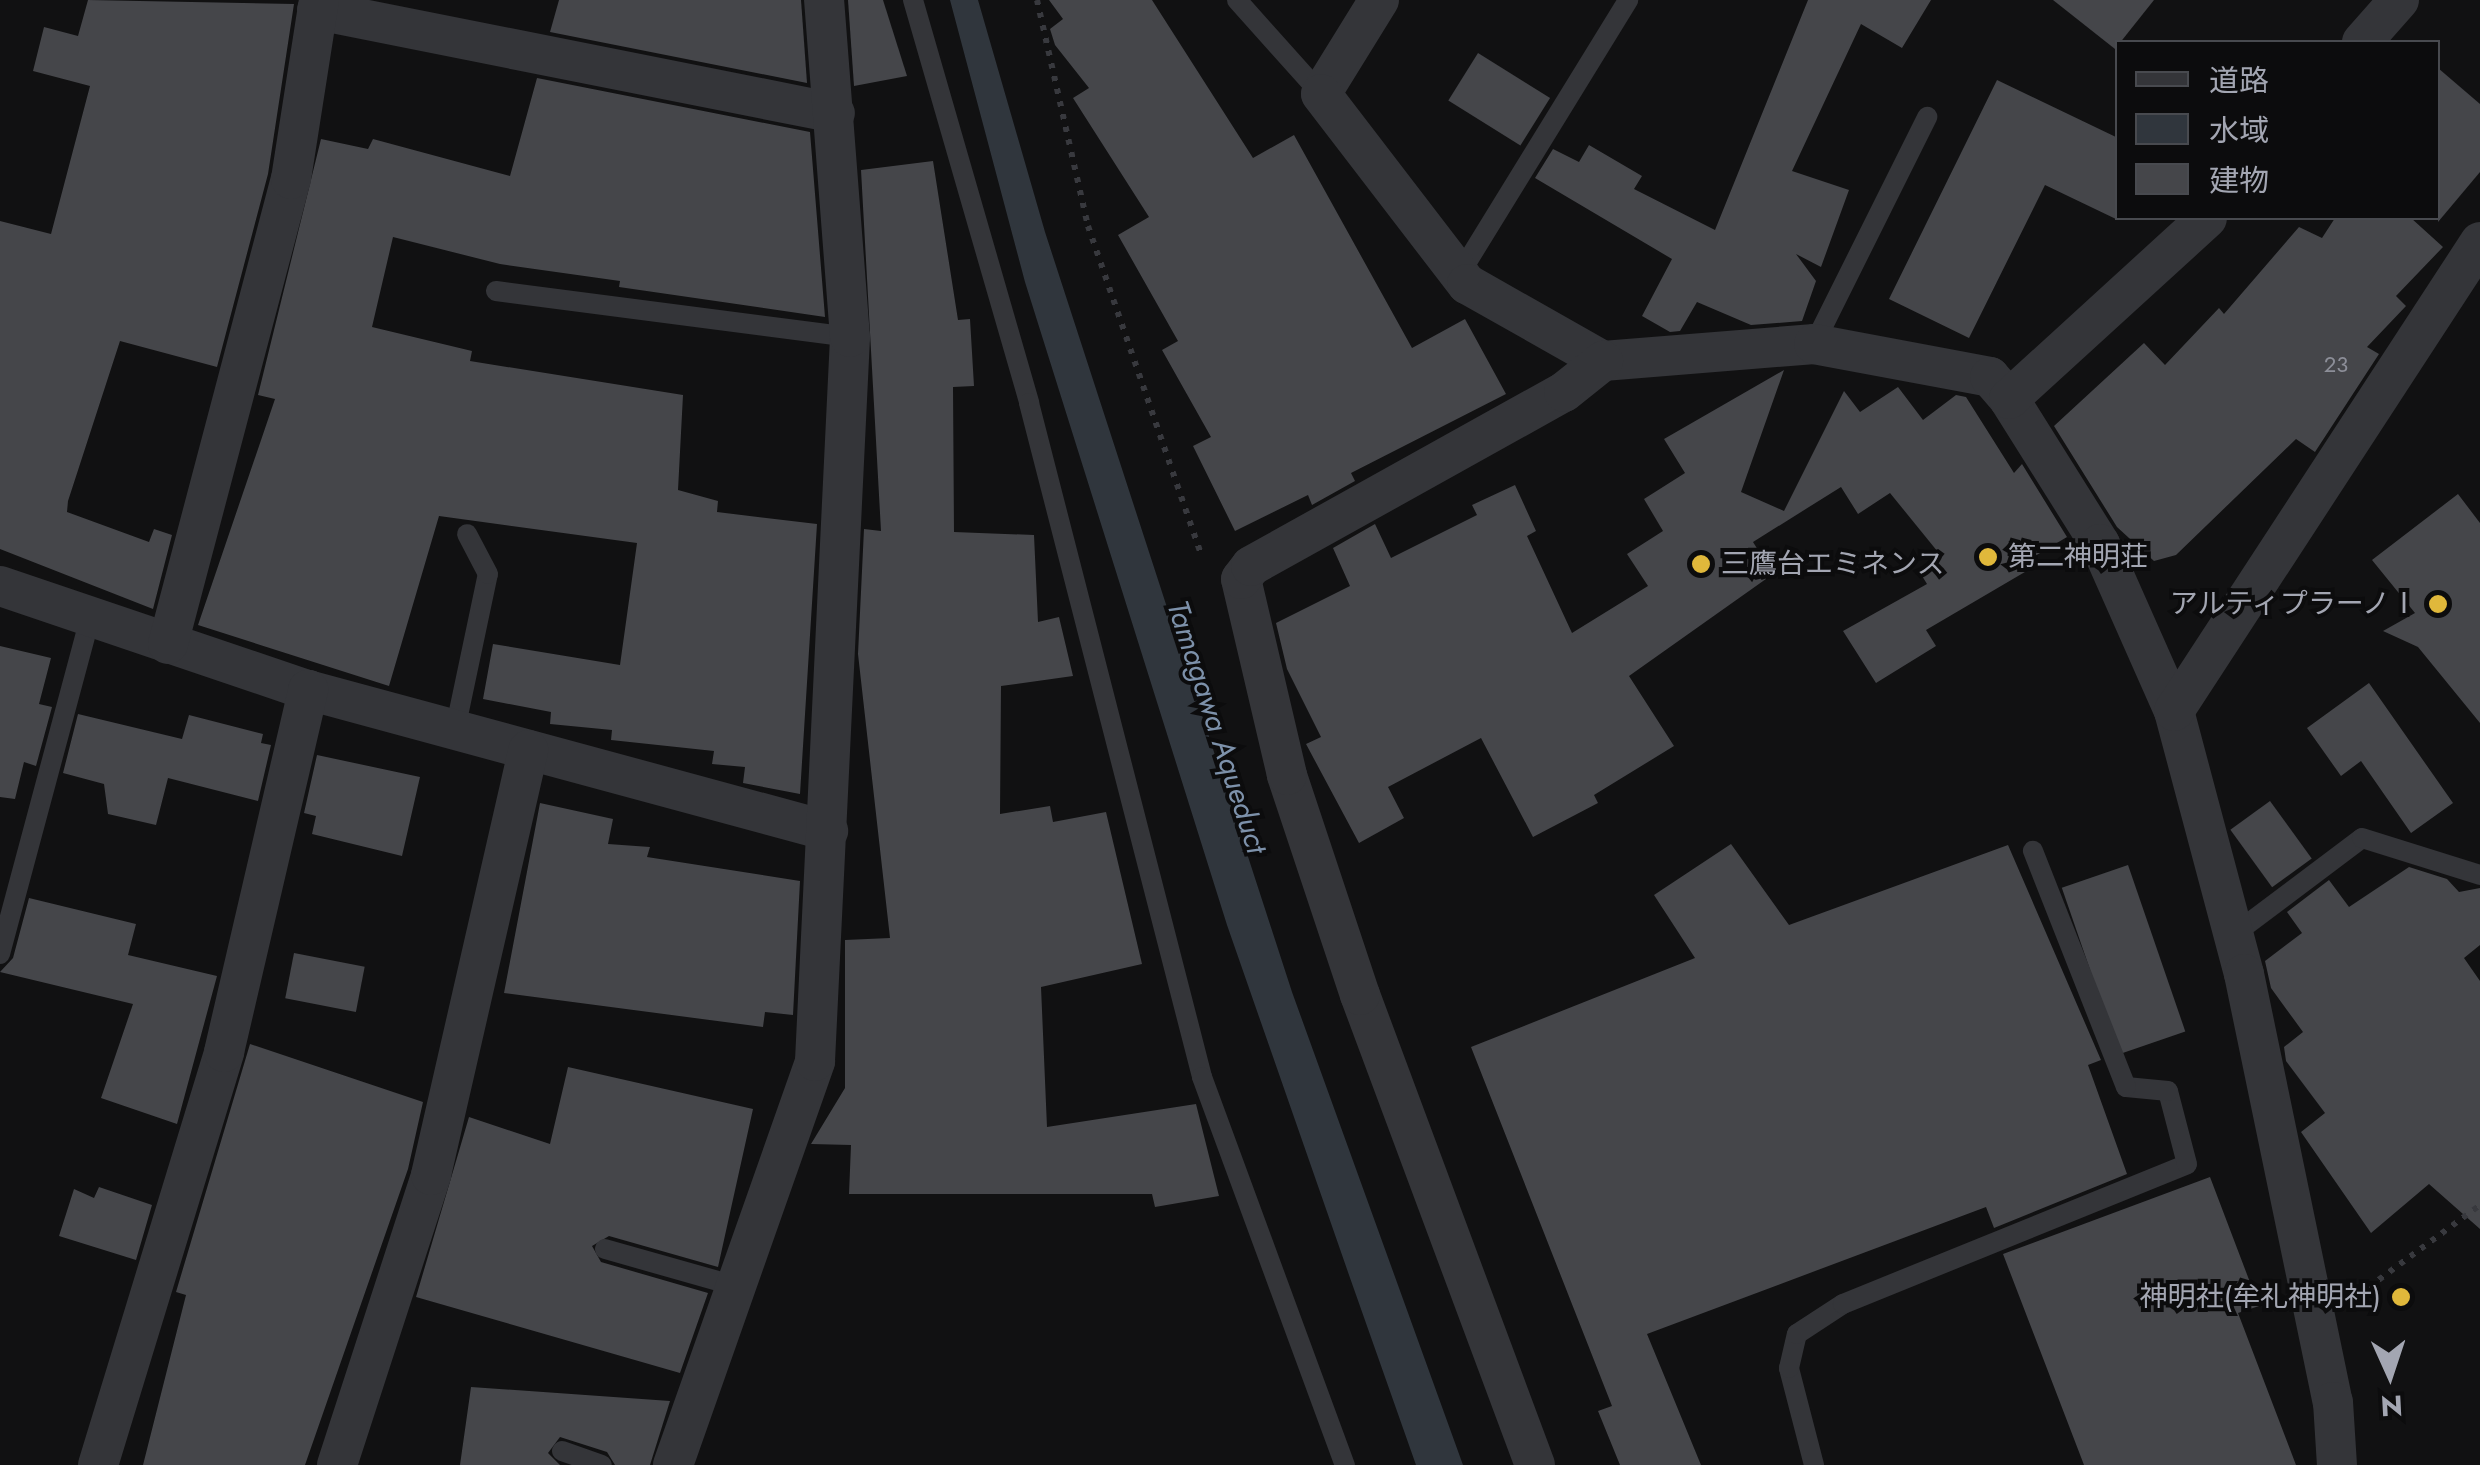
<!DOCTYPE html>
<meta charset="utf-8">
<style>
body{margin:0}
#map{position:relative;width:2480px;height:1465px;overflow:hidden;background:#111112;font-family:Jost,"Noto Sans JP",sans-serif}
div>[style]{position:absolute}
.water>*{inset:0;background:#30363d}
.building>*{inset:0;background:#45464a;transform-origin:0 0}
.path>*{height:6px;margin-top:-3px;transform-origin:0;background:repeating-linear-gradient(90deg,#38393e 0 5px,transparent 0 13px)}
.service>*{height:20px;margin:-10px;padding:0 10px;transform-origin:10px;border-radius:10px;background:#343539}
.minor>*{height:40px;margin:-20px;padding:0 20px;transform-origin:20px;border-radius:20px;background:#343539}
.dots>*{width:28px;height:28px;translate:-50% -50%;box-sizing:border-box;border:5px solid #0c0c0d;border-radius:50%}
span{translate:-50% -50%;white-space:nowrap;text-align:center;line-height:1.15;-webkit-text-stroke:8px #0c0c0d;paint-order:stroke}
.number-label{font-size:22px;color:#8c8e98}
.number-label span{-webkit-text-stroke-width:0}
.poi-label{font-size:28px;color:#a3a6b2}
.left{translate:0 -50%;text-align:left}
.right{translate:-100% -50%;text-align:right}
.water-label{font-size:30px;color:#7d91aa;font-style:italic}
.legend{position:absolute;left:2115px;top:40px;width:325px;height:180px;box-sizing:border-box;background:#0c0c0d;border:2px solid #484a4f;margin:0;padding:12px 18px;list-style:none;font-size:30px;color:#a3a6b2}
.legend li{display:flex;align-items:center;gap:20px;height:50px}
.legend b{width:50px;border:2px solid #484a4f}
.north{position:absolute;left:2340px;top:1325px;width:100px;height:100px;-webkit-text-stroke:8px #0c0c0d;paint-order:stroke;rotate:177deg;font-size:28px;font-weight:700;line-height:40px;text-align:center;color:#a3a6b2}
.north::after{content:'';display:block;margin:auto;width:35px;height:45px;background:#a3a6b2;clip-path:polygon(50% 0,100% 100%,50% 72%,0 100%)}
</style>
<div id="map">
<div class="water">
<div style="clip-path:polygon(950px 0,978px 0,1045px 232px,1292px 992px,1463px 1465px,1416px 1465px,1349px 1275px,1227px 925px,1025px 282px)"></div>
</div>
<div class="building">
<div style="clip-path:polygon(88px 0,294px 4px,268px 174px,217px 367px,120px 341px,68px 501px,67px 512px,149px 542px,154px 529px,172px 535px,153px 609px,0 549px,0 221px,51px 234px,90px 86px,33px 71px,44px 27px,78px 36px)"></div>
<div style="clip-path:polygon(559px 0,801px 0,807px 83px,550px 32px)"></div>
<div style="clip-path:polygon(848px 0,883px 0,907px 76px,854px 86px)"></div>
<div style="clip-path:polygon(1049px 0,1152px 0,1253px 158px,1294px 135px,1412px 348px,1465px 319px,1506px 394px,1351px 473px,1355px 481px,1312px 505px,1308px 495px,1235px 531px,1193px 446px,1211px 437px,1162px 350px,1178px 341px,1118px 235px,1149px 217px,1073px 98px,1089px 88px,1055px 45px,1050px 29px,1063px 19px)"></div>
<div style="clip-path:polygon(1808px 0,1931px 0,1902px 48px,1861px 24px,1792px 171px,1849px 190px,1821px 267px,1796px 254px,1816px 281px,1802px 321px,1751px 325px,1697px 302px,1680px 331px,1670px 332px,1642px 316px,1672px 259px,1535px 178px,1553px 149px,1579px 162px,1589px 145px,1642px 176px,1634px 189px,1715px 230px)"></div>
<div style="clip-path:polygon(2053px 0,2154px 0,2115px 49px)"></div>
<div style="left:1478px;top:53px;width:85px;height:56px;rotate:32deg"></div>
<div style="clip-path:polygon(2438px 68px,2480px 104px,2480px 172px,2438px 222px)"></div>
<div style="clip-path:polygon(537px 78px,810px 132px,825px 317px,619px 287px,620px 281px,500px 264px,393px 237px,372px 327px,472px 351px,470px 361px,683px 395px,678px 490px,718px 501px,717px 512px,817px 524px,800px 794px,743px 783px,745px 767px,712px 764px,714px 751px,611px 740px,612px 730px,550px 724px,551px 712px,483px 699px,493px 644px,620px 665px,637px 543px,439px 516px,389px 686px,198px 625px,275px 399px,258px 395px,321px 139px,368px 149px,373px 139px,510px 176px)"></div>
<div style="clip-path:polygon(1997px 80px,2118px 138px,2118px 220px,2045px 185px,1969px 338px,1889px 299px)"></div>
<div style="clip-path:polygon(933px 161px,958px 320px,970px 319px,974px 386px,953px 387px,954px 532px,1034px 535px,1038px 622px,1059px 617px,1073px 676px,1001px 686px,1000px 814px,1050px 806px,1053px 822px,1106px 812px,1142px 964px,1041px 987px,1047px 1127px,1196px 1104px,1219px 1196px,1155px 1207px,1152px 1194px,849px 1194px,851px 1145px,811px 1144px,845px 1088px,845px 940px,890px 938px,858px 654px,864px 529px,881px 531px,861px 170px)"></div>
<div style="clip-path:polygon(2335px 218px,2411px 218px,2443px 247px,2396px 296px,2406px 306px,2367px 347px,2379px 354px,2315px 452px,2296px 439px,2176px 555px,2154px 561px,2117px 527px,2054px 426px,2144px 343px,2165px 365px,2219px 308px,2224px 314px,2299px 227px,2322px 238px)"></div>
<div style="clip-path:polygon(1784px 370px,1741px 492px,1784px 511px,1844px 391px,1860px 412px,1898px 387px,1923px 420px,1956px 395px,1966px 397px,2014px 473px,2022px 464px,2067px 537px,2025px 562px,2030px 569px,1926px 630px,1936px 646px,1876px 683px,1843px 631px,1927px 584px,1919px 571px,1942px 557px,1890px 493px,1858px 514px,1841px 487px,1753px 542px,1773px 574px,1629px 676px,1674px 746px,1594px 795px,1598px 803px,1533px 837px,1481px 738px,1388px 787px,1404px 818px,1359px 843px,1306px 744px,1321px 737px,1287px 669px,1276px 623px,1350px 586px,1333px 548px,1375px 524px,1391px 558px,1477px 515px,1472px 505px,1515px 485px,1536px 531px,1527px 536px,1572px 633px,1648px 586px,1627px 554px,1663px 531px,1644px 499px,1685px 473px,1664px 439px)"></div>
<div style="clip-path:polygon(2458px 494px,2480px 523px,2480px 723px,2418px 647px,2383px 631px,2415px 613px,2372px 560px)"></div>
<div style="clip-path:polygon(0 646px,51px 658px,39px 704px,52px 707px,36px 766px,24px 762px,15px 799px,0 797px)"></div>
<div style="clip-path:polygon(2369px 683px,2453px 803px,2411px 833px,2361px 761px,2341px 776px,2307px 728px)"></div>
<div style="clip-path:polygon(78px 714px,182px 739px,189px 715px,263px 734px,261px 743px,271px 745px,258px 801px,168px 778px,156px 825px,108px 814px,104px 784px,63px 773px)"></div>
<div style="clip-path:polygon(317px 755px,420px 777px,402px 856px,312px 834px,316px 816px,304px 813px)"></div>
<div style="left:2270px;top:801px;width:71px;height:49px;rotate:54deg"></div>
<div style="clip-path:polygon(540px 803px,613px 819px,608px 844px,650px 847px,647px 857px,800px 881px,793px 1015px,765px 1012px,763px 1027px,504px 993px)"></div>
<div style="clip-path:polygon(1731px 844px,1789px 925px,2008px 845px,2101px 1060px,2088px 1065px,2127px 1174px,1994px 1228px,1986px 1207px,1647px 1334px,1701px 1465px,1620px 1465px,1598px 1411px,1612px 1406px,1471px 1047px,1695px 958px,1654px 895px)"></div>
<div style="left:2128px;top:865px;width:176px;height:70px;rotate:71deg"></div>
<div style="clip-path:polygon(2409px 867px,2447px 879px,2459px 892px,2480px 888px,2480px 945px,2464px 958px,2480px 981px,2480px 1229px,2429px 1184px,2371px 1233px,2301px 1132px,2325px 1113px,2286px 1061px,2284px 1047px,2303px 1032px,2271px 988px,2265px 961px,2302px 933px,2287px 912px,2329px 880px,2349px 907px)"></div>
<div style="clip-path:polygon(29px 898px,136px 924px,128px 955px,217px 976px,177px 1124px,101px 1098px,133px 1004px,0 972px,13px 958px)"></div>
<div style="left:294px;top:953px;width:72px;height:46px;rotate:11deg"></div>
<div style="clip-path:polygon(250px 1044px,423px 1102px,408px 1169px,305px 1465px,143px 1465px,186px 1295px,176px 1292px)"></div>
<div style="clip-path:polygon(568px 1067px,753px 1109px,718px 1267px,609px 1236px,592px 1246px,601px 1262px,708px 1293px,680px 1373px,416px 1297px,469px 1117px,550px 1144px)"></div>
<div style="clip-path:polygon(2210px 1177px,2259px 1306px,2238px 1313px,2296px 1465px,2084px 1465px,2003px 1254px)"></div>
<div style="clip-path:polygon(99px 1187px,152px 1205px,136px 1260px,59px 1236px,74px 1189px,94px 1198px)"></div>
<div style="clip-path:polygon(471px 1387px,670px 1401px,650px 1465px,615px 1465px,607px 1452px,560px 1437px,548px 1453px,560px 1465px,460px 1465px)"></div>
</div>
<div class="path">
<div style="left:1037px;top:0;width:232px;rotate:77.3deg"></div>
<div style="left:1088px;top:226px;width:347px;rotate:71deg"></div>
<div style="left:2358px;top:1295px;width:152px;rotate:-36.4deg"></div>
</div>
<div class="service">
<div style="left:913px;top:0;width:419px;rotate:73.9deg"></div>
<div style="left:1029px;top:403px;width:696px;rotate:75.6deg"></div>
<div style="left:1202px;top:1077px;width:414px;rotate:69.8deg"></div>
<div style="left:1237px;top:0;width:126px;rotate:48.2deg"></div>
<div style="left:1459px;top:275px;width:323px;rotate:-58.4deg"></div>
<div style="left:496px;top:291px;width:357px;rotate:7.4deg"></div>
<div style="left:1814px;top:344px;width:254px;rotate:-63.5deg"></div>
<div style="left:455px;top:730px;width:159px;rotate:-78.1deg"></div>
<div style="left:488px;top:574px;width:45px;rotate:-117.7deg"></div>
<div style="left:2233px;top:935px;width:161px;rotate:-36.9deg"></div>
<div style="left:2362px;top:838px;width:124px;rotate:17.4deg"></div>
<div style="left:0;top:954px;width:349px;rotate:-75deg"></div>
<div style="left:605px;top:1249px;width:139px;rotate:15.8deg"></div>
<div style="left:562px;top:1451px;width:42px;rotate:19.3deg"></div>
<div style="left:1814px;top:1465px;width:100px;rotate:-104.5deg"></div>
<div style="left:1789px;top:1368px;width:35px;rotate:-77deg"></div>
<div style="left:1797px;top:1334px;width:55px;rotate:-33.1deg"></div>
<div style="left:1843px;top:1304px;width:371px;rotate:-22.1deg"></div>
<div style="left:2187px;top:1164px;width:75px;rotate:-104.6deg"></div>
<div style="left:2168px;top:1091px;width:42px;rotate:-174.6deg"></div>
<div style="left:2126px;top:1087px;width:254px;rotate:-111.5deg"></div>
</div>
<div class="minor">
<div style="left:1379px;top:0;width:110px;rotate:121.7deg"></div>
<div style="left:1321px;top:94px;width:240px;rotate:52.5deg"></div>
<div style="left:1467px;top:284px;width:156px;rotate:29.5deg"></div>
<div style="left:1603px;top:361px;width:212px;rotate:-4.6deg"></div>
<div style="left:1814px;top:344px;width:179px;rotate:10.6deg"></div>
<div style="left:1990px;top:377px;width:29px;rotate:49deg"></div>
<div style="left:2009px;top:399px;width:171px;rotate:57.9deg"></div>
<div style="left:2100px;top:544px;width:183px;rotate:66.1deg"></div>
<div style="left:2174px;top:711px;width:272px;rotate:75.1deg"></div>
<div style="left:2244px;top:974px;width:437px;rotate:78.3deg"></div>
<div style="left:2333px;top:1402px;width:63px;rotate:86.4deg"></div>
<div style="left:317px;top:10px;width:528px;rotate:11.25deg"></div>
<div style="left:2362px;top:42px;width:56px;rotate:-48.6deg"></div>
<div style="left:2009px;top:399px;width:268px;rotate:-42.4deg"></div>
<div style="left:0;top:586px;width:325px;rotate:18.7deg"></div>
<div style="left:308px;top:690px;width:539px;rotate:15.17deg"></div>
<div style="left:168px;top:644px;width:481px;rotate:-75.2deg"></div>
<div style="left:291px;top:179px;width:181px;rotate:-81.1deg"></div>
<div style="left:2174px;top:711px;width:560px;rotate:-56.88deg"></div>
<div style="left:98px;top:1465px;width:432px;rotate:-73deg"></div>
<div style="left:224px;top:1052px;width:372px;rotate:-76.9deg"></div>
<div style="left:337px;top:1465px;width:305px;rotate:-72deg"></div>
<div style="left:431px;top:1175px;width:436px;rotate:-77.1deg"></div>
<div style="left:673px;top:1465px;width:428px;rotate:-70.6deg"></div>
<div style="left:815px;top:1061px;width:725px;rotate:-87.23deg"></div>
<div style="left:850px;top:337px;width:338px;rotate:-94.4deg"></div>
<div style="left:1535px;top:1465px;width:502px;rotate:-110.42deg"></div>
<div style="left:1360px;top:995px;width:232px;rotate:-108.4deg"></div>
<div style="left:1287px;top:775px;width:201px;rotate:-103.2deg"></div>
<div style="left:1241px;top:579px;width:16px;rotate:-52deg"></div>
<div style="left:1251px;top:566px;width:358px;rotate:-29.1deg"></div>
<div style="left:1564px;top:392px;width:50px;rotate:-38.5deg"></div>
</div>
<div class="dots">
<div style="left:1988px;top:557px;background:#e0b83b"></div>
<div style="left:1701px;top:564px;background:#e0b83b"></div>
<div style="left:2438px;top:604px;background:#e0b83b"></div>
<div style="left:2401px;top:1297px;background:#e0b83b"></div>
</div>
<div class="number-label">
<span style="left:2336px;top:365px">23</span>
</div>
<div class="poi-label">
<span class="left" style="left:2008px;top:557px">第二神明荘</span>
<span class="left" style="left:1721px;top:564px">三鷹台エミネンス</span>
<span class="right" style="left:2418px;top:604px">アルティプラーノⅠ</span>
<span class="right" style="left:2381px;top:1297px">神明社(牟礼神明社)</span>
</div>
<div class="water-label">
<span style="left:1217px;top:727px;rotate:72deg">Tamagawa Aqueduct</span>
</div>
<ul class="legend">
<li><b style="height:12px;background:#343539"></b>道路</li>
<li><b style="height:28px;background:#30363d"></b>水域</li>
<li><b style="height:28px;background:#45464a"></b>建物</li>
</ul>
<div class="north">N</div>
</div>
